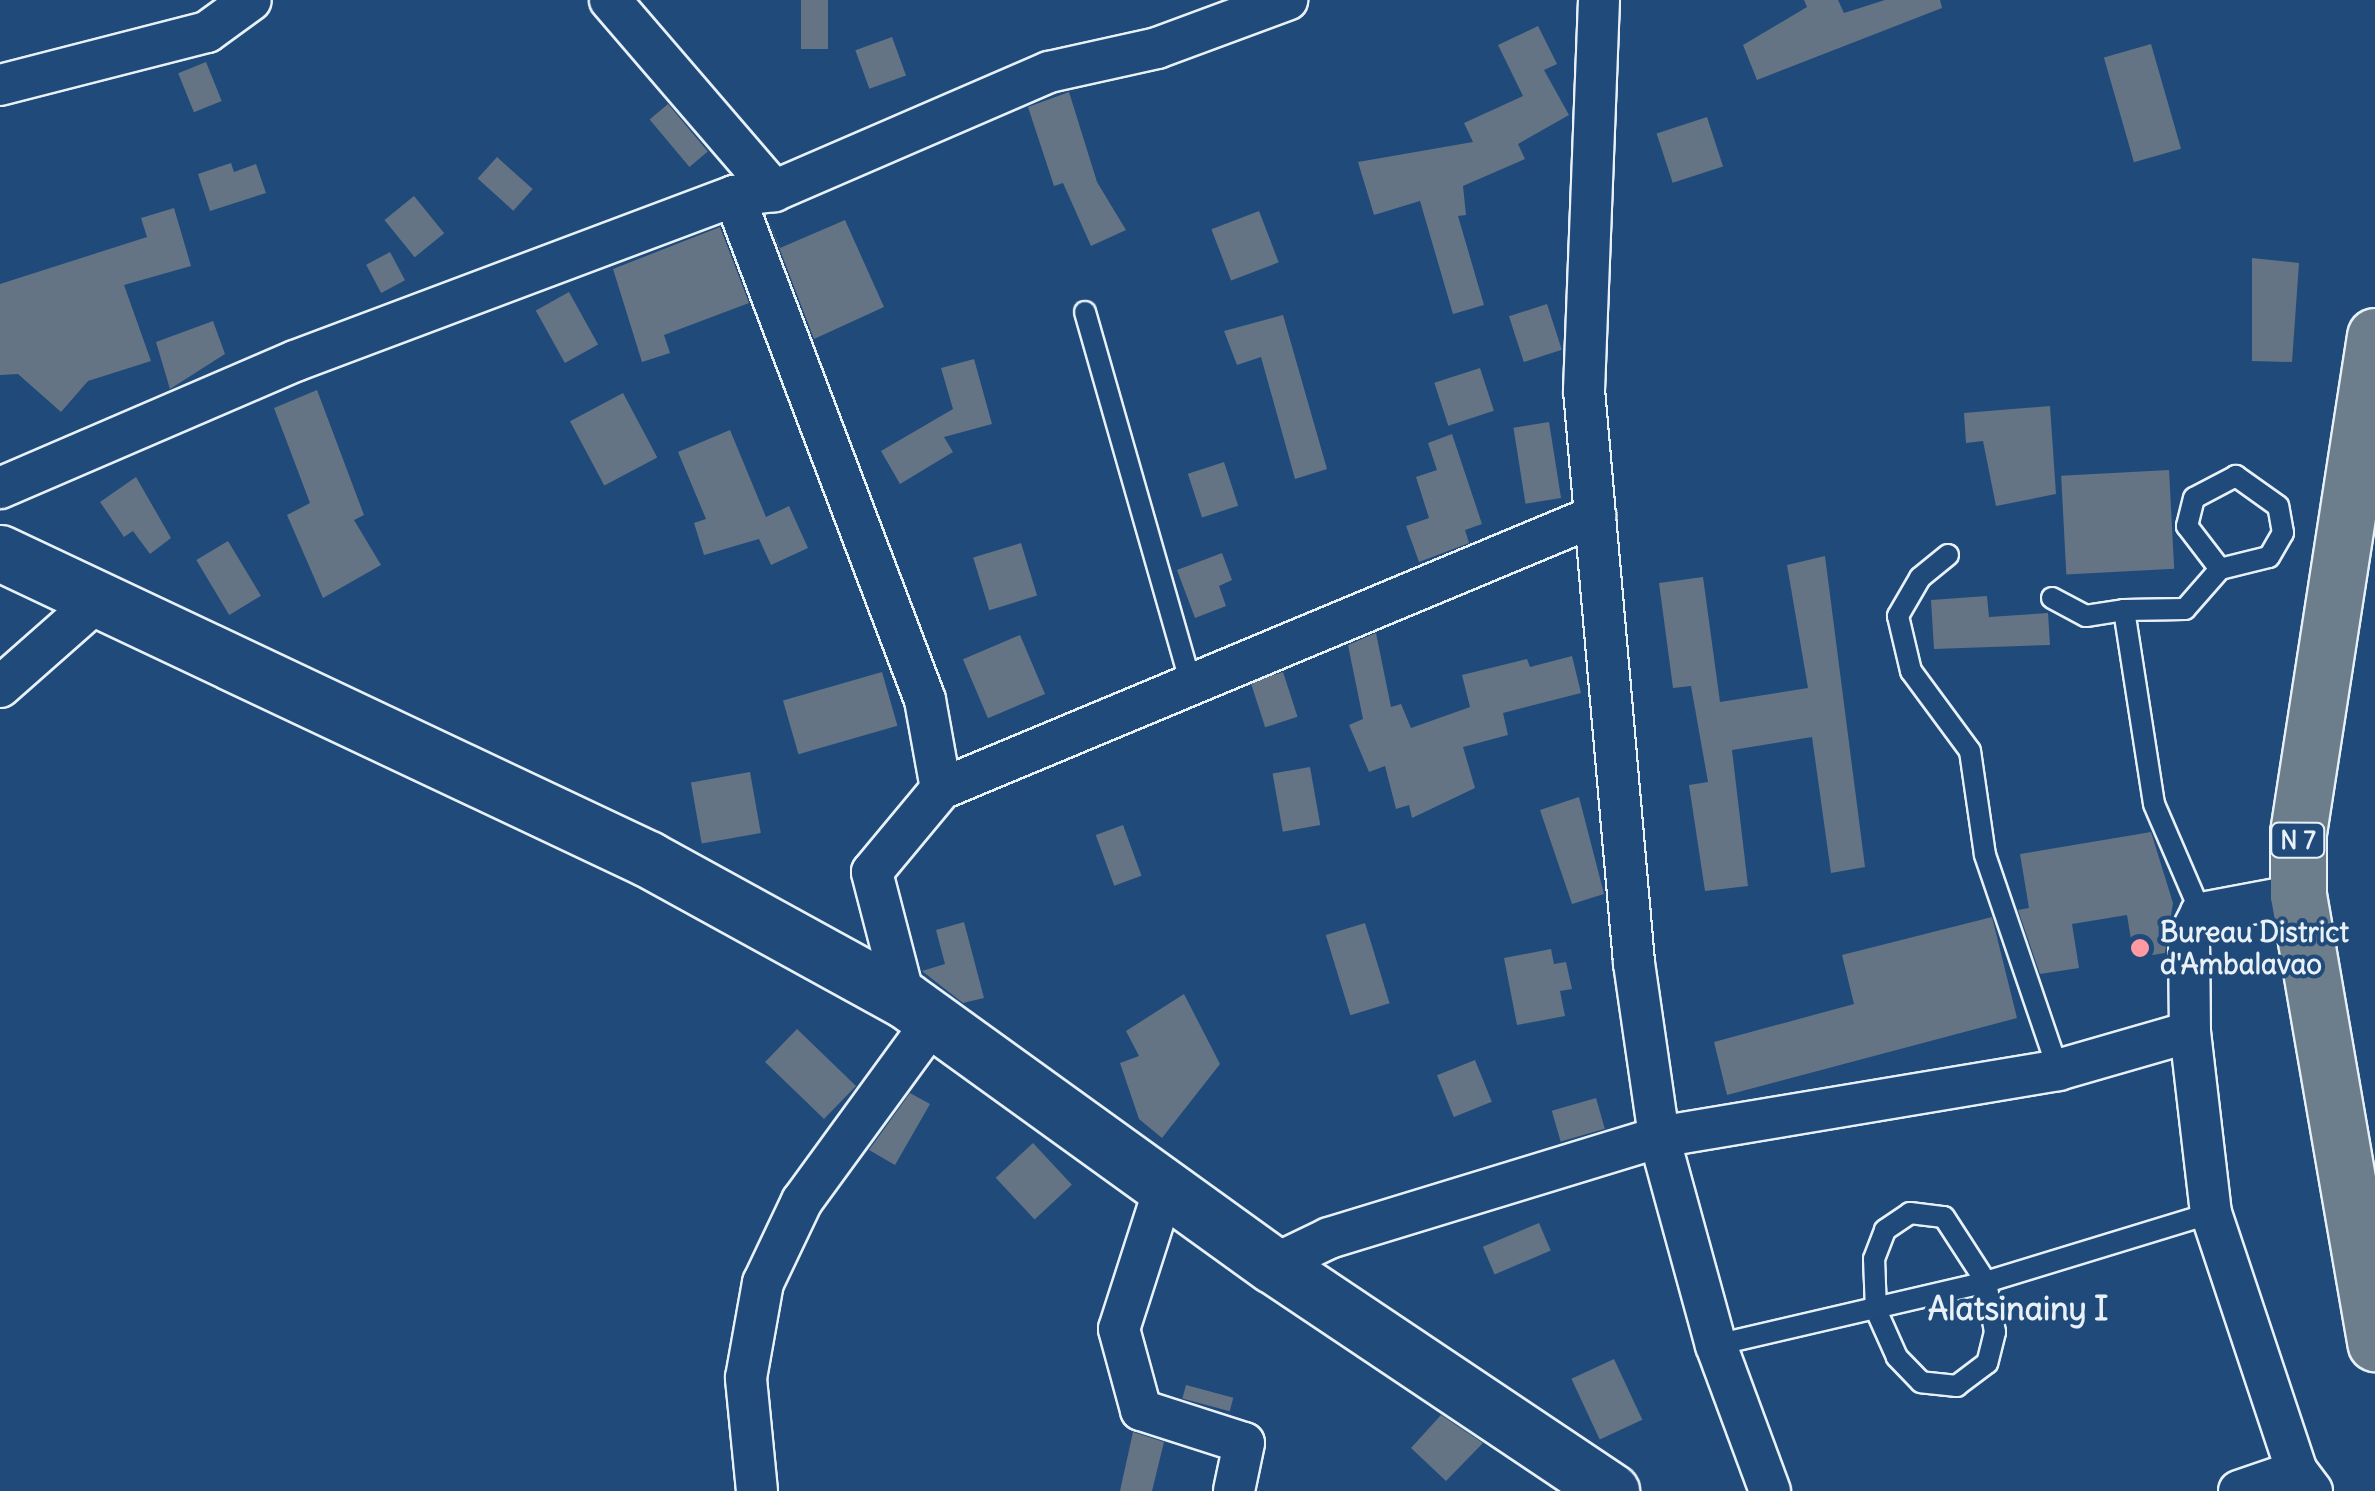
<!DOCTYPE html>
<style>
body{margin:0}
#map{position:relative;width:2375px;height:1491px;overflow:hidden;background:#1f4a7a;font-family:Delius,sans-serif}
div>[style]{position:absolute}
.building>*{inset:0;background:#647484;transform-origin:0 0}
.roads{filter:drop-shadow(2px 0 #e8f1f8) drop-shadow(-2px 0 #e8f1f8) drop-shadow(0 2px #e8f1f8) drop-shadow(0 -2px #e8f1f8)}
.lane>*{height:20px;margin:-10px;padding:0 10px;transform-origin:10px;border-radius:10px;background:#1f4a7a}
.street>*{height:40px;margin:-20px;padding:0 20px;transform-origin:20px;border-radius:20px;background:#1f4a7a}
.secondary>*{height:55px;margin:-27.5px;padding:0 27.5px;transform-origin:27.5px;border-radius:27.5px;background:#1f4a7a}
.primary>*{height:55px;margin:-27.5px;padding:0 27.5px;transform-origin:27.5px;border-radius:27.5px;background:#6c7d8b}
.dots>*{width:28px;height:28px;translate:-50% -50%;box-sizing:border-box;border:5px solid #1f4a7a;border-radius:50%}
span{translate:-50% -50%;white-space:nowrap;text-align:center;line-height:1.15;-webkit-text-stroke:8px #1f4a7a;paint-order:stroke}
.shield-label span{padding:2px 8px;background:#1f4a7a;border:2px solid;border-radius:8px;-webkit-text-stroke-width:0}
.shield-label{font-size:25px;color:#e8f1f8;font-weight:700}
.poi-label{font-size:28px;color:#e8f1f8;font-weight:700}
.left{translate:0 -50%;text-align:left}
.quarter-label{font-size:32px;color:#e8f1f8;font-weight:700}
</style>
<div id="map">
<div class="building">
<div style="left:801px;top:0;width:27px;height:49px"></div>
<div style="clip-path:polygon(1804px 0,1838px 0,1844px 13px,1885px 0,1940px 0,1942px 8px,1757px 80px,1743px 45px,1807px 7px)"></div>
<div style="clip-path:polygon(1538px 26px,1557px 64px,1544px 70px,1569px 115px,1518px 144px,1525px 159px,1463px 186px,1466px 215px,1458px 216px,1484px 305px,1453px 314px,1420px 201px,1374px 215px,1358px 162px,1473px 142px,1464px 123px,1523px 96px,1498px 45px)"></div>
<div style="left:892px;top:37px;width:41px;height:39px;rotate:70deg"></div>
<div style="left:2151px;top:44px;width:109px;height:49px;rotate:74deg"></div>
<div style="left:206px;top:62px;width:42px;height:30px;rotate:68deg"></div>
<div style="clip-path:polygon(1069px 92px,1097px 182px,1126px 230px,1091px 246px,1063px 183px,1054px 186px,1028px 107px)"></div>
<div style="left:668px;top:104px;width:62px;height:24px;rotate:50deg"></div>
<div style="left:1707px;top:117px;width:52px;height:53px;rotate:72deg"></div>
<div style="left:497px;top:157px;width:48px;height:29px;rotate:42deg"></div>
<div style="clip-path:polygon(231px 163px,234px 172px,256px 164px,266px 193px,210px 211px,198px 174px)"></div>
<div style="left:414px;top:196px;width:48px;height:38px;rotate:51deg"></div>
<div style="clip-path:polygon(174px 208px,191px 266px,124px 285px,151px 361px,88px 381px,61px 412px,18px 374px,0 375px,0 284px,147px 237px,141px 218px)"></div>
<div style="left:1259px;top:211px;width:55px;height:51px;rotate:69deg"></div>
<div style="clip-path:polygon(767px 216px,780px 248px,845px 220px,884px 307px,814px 339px)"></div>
<div style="clip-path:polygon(720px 227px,749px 303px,664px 335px,670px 353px,642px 362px,613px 269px)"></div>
<div style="left:390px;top:252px;width:32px;height:27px;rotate:62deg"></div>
<div style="clip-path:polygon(2252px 258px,2299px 263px,2292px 362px,2252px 361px)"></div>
<div style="left:569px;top:292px;width:60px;height:38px;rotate:61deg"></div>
<div style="left:1547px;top:304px;width:48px;height:40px;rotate:72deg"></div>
<div style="clip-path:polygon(1283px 315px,1327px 469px,1295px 479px,1261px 357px,1237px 365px,1224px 331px)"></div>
<div style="clip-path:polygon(213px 321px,225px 354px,170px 389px,156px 342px)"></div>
<div style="clip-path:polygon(974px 359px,992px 424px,944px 437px,953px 452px,900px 484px,881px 451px,953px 409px,941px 368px)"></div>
<div style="left:1480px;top:368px;width:45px;height:48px;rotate:72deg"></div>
<div style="clip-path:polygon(317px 390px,364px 515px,354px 520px,381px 565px,323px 598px,287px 515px,310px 503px,274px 408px)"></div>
<div style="left:623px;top:393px;width:73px;height:60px;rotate:62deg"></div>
<div style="clip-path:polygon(2050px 406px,2056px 494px,1996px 506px,1983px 441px,1966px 443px,1964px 413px)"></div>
<div style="left:1549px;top:422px;width:77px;height:36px;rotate:81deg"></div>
<div style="clip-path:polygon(730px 430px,766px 517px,789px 506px,808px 548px,771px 565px,759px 539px,704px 555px,694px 523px,706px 519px,678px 452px)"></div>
<div style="clip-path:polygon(1452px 434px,1482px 524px,1465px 530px,1469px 543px,1419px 562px,1406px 526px,1429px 518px,1416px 477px,1437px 470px,1428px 443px)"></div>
<div style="left:1224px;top:462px;width:46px;height:38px;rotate:72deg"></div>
<div style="left:2169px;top:470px;width:99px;height:108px;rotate:87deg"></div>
<div style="clip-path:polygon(136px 477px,171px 538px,150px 554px,133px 531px,124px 537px,100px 502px)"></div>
<div style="left:228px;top:541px;width:64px;height:37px;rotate:59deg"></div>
<div style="left:1021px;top:543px;width:55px;height:50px;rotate:73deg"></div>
<div style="clip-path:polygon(1222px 553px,1232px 580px,1219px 586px,1226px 606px,1195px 618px,1177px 570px)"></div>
<div style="clip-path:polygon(1825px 556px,1865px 867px,1831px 873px,1812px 737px,1732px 750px,1748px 886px,1705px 891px,1689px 785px,1708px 782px,1691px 686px,1673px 688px,1659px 583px,1703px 577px,1720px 702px,1808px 688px,1787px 565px)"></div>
<div style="clip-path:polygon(1987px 596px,1989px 617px,2048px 613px,2050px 645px,1934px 649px,1931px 600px)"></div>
<div style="clip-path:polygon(1376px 633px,1391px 707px,1401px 704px,1411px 728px,1470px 707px,1462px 675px,1527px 659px,1530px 667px,1572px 656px,1581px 693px,1503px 713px,1508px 735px,1463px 747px,1475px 788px,1412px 818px,1409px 805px,1396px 809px,1385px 766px,1369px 772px,1349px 725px,1363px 719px,1348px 645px)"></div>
<div style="left:1020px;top:635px;width:64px;height:62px;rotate:67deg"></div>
<div style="left:882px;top:672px;width:56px;height:103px;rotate:74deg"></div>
<div style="left:1283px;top:672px;width:47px;height:34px;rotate:72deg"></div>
<div style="left:1310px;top:767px;width:59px;height:38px;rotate:80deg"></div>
<div style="left:750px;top:772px;width:62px;height:60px;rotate:80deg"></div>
<div style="clip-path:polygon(1579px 797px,1604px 894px,1572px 904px,1540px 810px)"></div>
<div style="left:1123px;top:825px;width:54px;height:29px;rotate:70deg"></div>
<div style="clip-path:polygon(2151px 832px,2173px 903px,2165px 953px,2134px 958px,2127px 915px,2072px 924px,2079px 968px,2040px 974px,2018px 910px,2029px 908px,2020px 854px)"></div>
<div style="clip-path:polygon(1992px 917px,2017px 1018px,1727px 1095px,1714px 1042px,1854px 1004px,1842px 955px)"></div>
<div style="clip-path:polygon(964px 922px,984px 998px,963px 1003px,922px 971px,945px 964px,936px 930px)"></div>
<div style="left:1365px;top:923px;width:84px;height:41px;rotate:73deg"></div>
<div style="clip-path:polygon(1551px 949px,1554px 964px,1566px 962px,1572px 989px,1560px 991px,1565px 1016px,1517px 1025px,1504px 958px)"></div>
<div style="clip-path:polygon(1184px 994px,1220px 1064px,1162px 1138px,1139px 1119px,1120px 1063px,1139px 1056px,1126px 1031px)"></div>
<div style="left:797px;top:1029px;width:82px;height:46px;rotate:44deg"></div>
<div style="left:1475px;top:1060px;width:45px;height:41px;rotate:68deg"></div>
<div style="clip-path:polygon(910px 1093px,930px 1104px,895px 1165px,869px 1150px)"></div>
<div style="left:1596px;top:1098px;width:32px;height:46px;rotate:74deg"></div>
<div style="left:1033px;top:1143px;width:57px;height:51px;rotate:47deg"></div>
<div style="left:1539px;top:1223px;width:30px;height:61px;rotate:67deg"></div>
<div style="left:1614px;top:1359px;width:67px;height:47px;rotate:65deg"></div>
<div style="left:1186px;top:1385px;width:49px;height:14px;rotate:15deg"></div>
<div style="clip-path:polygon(1441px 1415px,1483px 1443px,1446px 1481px,1411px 1448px)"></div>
<div style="clip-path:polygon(1133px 1432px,1164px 1442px,1152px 1491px,1120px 1491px)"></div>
</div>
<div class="roads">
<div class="lane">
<div style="left:1085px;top:312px;width:387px;rotate:74.1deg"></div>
<div style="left:1948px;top:555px;width:36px;rotate:141deg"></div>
<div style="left:1920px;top:578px;width:44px;rotate:120.1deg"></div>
<div style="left:1898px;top:616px;width:57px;rotate:76.7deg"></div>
<div style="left:1911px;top:671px;width:99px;rotate:53.6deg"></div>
<div style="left:1970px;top:751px;width:105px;rotate:81.8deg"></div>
<div style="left:1985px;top:855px;width:227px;rotate:71.2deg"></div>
<div style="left:2052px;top:598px;width:38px;rotate:28deg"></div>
<div style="left:2086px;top:616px;width:38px;rotate:-9deg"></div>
<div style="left:2124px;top:610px;width:196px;rotate:81.2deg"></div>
<div style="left:2154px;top:804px;width:119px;rotate:66.7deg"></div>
<div style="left:2124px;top:610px;width:61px;rotate:-0.9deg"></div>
<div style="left:2185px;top:609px;width:53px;rotate:-48.8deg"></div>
<div style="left:2220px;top:569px;width:50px;rotate:-13.8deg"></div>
<div style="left:2269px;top:557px;width:28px;rotate:-60deg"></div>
<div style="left:2283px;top:533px;width:27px;rotate:-100deg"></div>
<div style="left:2278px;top:506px;width:52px;rotate:-144.5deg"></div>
<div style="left:2236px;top:476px;width:47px;rotate:152.4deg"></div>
<div style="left:2194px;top:498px;width:29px;rotate:104deg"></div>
<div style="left:2187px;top:526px;width:54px;rotate:52.5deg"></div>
<div style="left:1910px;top:1213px;width:34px;rotate:7deg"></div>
<div style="left:1944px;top:1217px;width:77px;rotate:57.1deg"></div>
<div style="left:1986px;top:1282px;width:51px;rotate:79.8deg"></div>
<div style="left:1995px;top:1332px;width:32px;rotate:104deg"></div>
<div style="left:1987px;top:1363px;width:38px;rotate:143deg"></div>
<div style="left:1957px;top:1386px;width:36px;rotate:-174deg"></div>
<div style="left:1921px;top:1382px;width:35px;rotate:-134deg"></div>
<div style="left:1897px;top:1357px;width:51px;rotate:-114.1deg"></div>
<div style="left:1876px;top:1310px;width:51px;rotate:-92.2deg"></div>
<div style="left:1874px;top:1259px;width:31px;rotate:-69deg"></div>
<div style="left:1885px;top:1230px;width:30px;rotate:-34deg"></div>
<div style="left:1716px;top:1345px;width:277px;rotate:-13.1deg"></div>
<div style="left:1986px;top:1282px;width:235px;rotate:-17deg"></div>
</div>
<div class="street">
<div style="left:610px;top:0;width:252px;rotate:49.3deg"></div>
<div style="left:1599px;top:0;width:390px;rotate:92.2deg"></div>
<div style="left:1584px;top:390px;width:575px;rotate:85.01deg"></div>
<div style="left:1634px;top:963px;width:176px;rotate:81.8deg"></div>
<div style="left:1659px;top:1137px;width:216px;rotate:74.7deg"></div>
<div style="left:1716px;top:1345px;width:156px;rotate:69.7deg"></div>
<div style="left:0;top:85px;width:214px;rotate:-14.4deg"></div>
<div style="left:207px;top:32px;width:54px;rotate:-36deg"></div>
<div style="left:734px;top:196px;width:539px;rotate:69.24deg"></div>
<div style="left:925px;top:700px;width:90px;rotate:79.8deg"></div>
<div style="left:0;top:488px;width:321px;rotate:-23.3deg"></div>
<div style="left:295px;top:361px;width:469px;rotate:-20.6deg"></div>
<div style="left:734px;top:196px;width:40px;rotate:-7.1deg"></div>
<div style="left:774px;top:191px;width:300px;rotate:-23.4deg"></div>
<div style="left:1049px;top:72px;width:111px;rotate:-12.5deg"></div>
<div style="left:1157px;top:48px;width:139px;rotate:-20.3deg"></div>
<div style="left:0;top:687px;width:125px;rotate:-41.4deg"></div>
<div style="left:2298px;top:895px;width:99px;rotate:169.5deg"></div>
<div style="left:2201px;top:913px;width:27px;rotate:117deg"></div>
<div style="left:2189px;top:937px;width:95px;rotate:89.4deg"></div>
<div style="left:2190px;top:1032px;width:182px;rotate:83.4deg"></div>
<div style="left:2211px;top:1213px;width:272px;rotate:71.6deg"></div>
<div style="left:2297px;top:1471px;width:25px;rotate:53deg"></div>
<div style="left:905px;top:1000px;width:132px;rotate:-104.5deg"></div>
<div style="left:872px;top:872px;width:108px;rotate:-50.3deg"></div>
<div style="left:941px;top:789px;width:709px;rotate:-22.66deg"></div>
<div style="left:1164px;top:1189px;width:147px;rotate:107.8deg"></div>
<div style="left:1119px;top:1329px;width:84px;rotate:74.8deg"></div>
<div style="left:1141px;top:1410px;width:108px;rotate:17.8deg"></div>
<div style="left:1244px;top:1443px;width:49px;rotate:101.8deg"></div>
<div style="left:1273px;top:1265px;width:62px;rotate:-25.7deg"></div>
<div style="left:1329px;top:1238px;width:345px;rotate:-17deg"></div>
<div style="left:1659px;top:1137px;width:405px;rotate:-9.5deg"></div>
<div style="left:2058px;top:1070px;width:137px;rotate:-16.1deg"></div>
<div style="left:757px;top:1491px;width:114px;rotate:-95.6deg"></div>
<div style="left:746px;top:1378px;width:97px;rotate:-79.9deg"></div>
<div style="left:763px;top:1283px;width:91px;rotate:-64.6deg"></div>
<div style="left:802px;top:1201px;width:219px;rotate:-53.9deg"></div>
<div style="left:2239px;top:1491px;width:61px;rotate:-19deg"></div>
</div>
<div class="secondary">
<div style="left:0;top:553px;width:717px;rotate:25.28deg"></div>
<div style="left:648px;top:859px;width:293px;rotate:28.8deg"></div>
<div style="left:905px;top:1000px;width:453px;rotate:35.8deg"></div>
<div style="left:1273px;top:1265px;width:407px;rotate:33.8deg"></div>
</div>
<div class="primary">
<div style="left:2375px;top:336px;width:503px;rotate:98.81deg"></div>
<div style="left:2298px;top:833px;width:62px;rotate:90deg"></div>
<div style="left:2298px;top:895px;width:455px;rotate:80.2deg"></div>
</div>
</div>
<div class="dots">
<div style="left:2140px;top:948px;background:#ff9aa2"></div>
</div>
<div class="shield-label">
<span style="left:2298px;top:840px">N 7</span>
</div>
<div class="poi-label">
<span class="left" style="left:2160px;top:948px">Bureau District<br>d'Ambalavao</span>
</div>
<div class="quarter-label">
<span style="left:2018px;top:1309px">Alatsinainy I</span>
</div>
</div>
